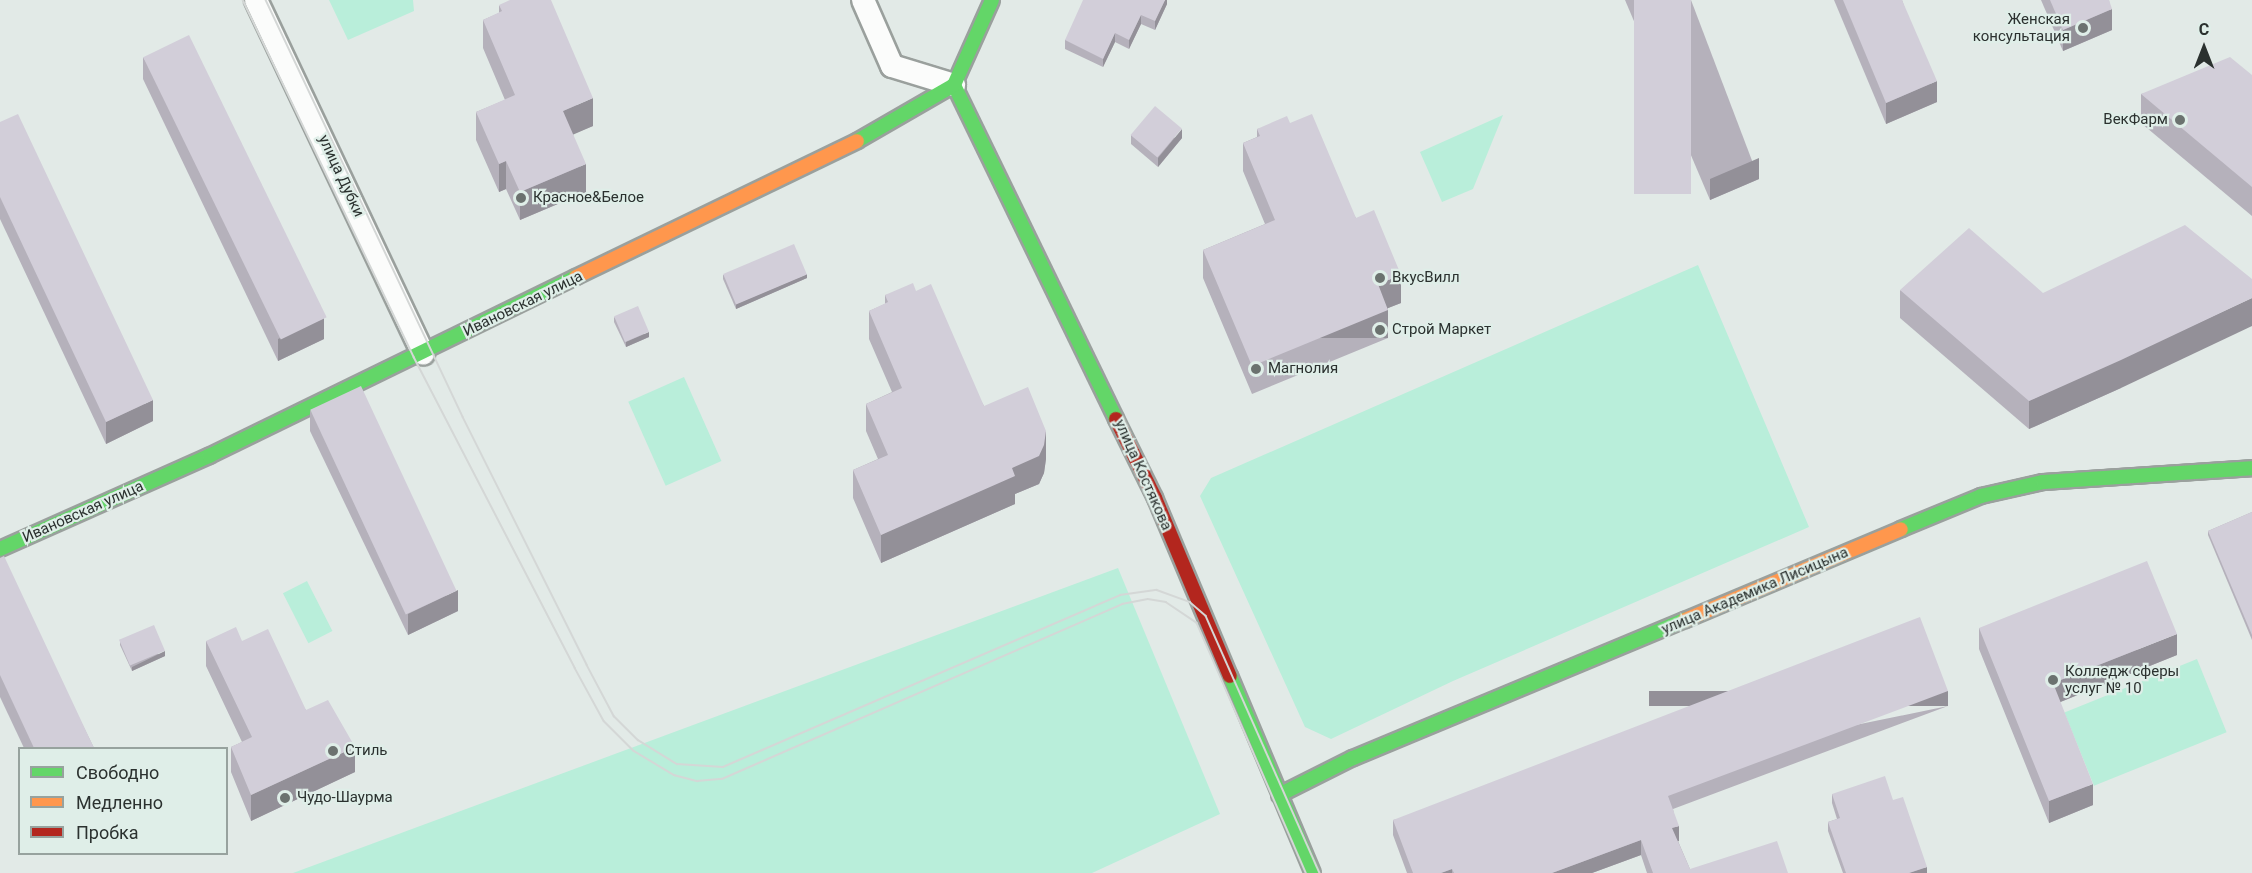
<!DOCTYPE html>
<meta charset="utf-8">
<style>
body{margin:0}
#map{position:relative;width:2252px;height:873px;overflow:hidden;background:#e2eae7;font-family:Roboto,sans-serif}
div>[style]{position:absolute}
.green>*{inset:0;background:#b9eeda;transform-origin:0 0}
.roads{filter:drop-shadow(2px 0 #9aa09d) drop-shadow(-2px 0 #9aa09d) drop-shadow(0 2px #9aa09d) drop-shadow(0 -2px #9aa09d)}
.street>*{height:22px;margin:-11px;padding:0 11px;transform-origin:11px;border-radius:11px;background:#fbfcfb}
.fast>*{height:14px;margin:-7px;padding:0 7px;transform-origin:7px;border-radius:7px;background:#63d668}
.slow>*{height:14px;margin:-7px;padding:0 7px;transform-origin:7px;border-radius:7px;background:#ff974d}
.jam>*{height:14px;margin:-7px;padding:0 7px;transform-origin:7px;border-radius:7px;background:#b3261e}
.tram>*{height:1.5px;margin:-0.75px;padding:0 0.75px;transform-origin:0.75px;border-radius:0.75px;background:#d4d7d6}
.wall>*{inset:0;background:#b5b1bb}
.shaded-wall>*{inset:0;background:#939098;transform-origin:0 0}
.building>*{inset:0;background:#d2ced9;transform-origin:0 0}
.dots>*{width:16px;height:16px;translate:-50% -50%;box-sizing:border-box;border:3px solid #dfeee8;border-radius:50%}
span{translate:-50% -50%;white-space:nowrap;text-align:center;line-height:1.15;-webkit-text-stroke:4.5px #dfeee8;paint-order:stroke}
.poi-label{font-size:15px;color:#2b312f}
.right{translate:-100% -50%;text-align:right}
.left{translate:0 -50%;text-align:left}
.street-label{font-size:15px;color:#2b312f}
.legend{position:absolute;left:18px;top:747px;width:210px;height:108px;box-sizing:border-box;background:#dfeee8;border:2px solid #97a29e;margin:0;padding:8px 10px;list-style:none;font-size:18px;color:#2b312f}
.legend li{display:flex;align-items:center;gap:12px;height:30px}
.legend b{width:30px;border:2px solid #97a29e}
.north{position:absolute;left:2174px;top:18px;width:60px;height:60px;-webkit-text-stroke:4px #dfeee8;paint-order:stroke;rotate:0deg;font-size:16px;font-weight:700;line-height:24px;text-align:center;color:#2b312f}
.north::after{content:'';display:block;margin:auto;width:21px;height:27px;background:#2b312f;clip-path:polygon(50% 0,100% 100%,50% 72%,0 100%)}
</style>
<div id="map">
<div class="green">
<div style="clip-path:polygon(329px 0,413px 0,414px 11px,348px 40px)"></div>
<div style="clip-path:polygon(1503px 115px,1473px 189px,1442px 202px,1420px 152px)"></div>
<div style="clip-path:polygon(1698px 265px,1809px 527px,1453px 681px,1331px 739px,1305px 727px,1200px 496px,1211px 478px)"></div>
<div style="left:684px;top:377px;width:92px;height:61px;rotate:66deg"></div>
<div style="clip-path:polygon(1118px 568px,1220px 814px,1092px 873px,293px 873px)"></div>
<div style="left:307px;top:581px;width:56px;height:27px;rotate:63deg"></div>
<div style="left:2197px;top:659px;width:79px;height:143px;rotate:68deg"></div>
</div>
<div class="roads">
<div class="street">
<div style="left:256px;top:0;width:391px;rotate:64.7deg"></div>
<div style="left:863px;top:0;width:72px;rotate:66.3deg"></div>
<div style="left:892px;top:66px;width:65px;rotate:17deg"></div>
</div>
<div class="fast">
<div style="left:954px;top:85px;width:371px;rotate:64.1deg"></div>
<div style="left:857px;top:141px;width:112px;rotate:-30deg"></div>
<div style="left:954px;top:85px;width:93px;rotate:-65.9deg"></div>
<div style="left:1901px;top:529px;width:87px;rotate:-22.4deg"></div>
<div style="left:1981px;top:496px;width:64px;rotate:-12.7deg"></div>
<div style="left:2043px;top:482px;width:209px;rotate:-3.8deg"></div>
<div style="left:0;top:549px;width:229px;rotate:-24deg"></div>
<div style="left:209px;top:456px;width:408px;rotate:-26deg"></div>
<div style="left:1230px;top:676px;width:214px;rotate:67.2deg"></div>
<div style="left:1279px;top:795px;width:83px;rotate:-26.6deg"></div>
<div style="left:1353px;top:758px;width:360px;rotate:-22.6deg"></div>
</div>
<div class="slow">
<div style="left:576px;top:277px;width:312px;rotate:-25.8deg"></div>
<div style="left:1685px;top:620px;width:234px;rotate:-22.8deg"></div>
</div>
<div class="jam">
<div style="left:1116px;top:419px;width:88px;rotate:63.7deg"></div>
<div style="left:1155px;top:498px;width:193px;rotate:67.2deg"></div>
</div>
</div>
<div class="tram">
<div style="left:243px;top:0;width:396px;rotate:64.4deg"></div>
<div style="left:414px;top:357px;width:350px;rotate:62.6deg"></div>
<div style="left:575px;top:668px;width:60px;rotate:61.3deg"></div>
<div style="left:604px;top:721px;width:42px;rotate:45deg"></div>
<div style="left:634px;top:751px;width:47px;rotate:31deg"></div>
<div style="left:674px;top:775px;width:24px;rotate:15deg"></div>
<div style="left:697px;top:781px;width:25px;rotate:-5deg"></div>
<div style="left:722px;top:779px;width:437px;rotate:-23.6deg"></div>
<div style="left:1122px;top:604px;width:26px;rotate:-11deg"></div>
<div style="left:1148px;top:599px;width:18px;rotate:9deg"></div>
<div style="left:1166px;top:602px;width:37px;rotate:34deg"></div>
<div style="left:1197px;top:623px;width:273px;rotate:66.4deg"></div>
<div style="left:266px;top:0;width:461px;rotate:64.7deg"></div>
<div style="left:463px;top:417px;width:277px;rotate:63.4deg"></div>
<div style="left:587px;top:665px;width:58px;rotate:62.1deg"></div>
<div style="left:614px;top:716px;width:34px;rotate:45deg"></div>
<div style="left:638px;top:740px;width:46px;rotate:31.6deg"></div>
<div style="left:677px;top:764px;width:46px;rotate:3.7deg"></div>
<div style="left:723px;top:767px;width:433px;rotate:-23.4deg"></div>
<div style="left:1120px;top:595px;width:37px;rotate:-8deg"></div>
<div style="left:1157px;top:590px;width:35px;rotate:20deg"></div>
<div style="left:1190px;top:602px;width:21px;rotate:41deg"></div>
<div style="left:1206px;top:616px;width:281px;rotate:66.1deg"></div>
</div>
<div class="wall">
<div style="clip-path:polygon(1167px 0,1167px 4px,1155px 30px,1141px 24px,1129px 49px,1115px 42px,1103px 67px,1065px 49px,1065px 40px)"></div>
<div style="clip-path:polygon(1625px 0,1691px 0,1759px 179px,1710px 200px)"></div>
<div style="clip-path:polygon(1834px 0,1902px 0,1937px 102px,1886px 124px)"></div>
<div style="clip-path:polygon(2041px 0,2109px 0,2112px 30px,2063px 51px)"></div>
<div style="clip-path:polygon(499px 5px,593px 126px,573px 134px,586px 192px,520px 220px,506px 189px,499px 192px,476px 140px,476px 112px,505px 100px,483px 48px,483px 20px,499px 13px)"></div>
<div style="clip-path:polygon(143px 57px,324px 339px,278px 361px,143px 79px)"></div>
<div style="clip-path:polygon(2252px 75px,2252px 216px,2141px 123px,2141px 94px)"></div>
<div style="clip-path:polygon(0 122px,153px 421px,106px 444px,0 219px)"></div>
<div style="clip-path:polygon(1290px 123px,1356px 218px,1401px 303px,1388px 308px,1388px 338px,1252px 394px,1203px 278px,1203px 250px,1265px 224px,1243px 171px,1243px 143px,1257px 137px,1257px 129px)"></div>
<div style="clip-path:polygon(1131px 135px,1182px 138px,1158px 167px,1131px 144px)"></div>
<div style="clip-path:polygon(723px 275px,807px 278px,736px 309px,723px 279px)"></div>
<div style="clip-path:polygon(1900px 290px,2121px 388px,2029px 429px,1900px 318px)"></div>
<div style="clip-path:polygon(916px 291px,984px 406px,1046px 459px,1044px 473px,1039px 484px,1015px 494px,1015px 504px,881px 563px,853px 498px,853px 470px,878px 459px,866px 431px,866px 404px,892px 392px,869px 339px,869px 311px,885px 304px,885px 295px)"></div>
<div style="clip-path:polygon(614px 317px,649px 337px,626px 347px,614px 322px)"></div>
<div style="clip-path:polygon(310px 410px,458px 611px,408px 635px,310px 431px)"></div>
<div style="clip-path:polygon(2252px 512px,2252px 640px,2208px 535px,2208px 531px)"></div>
<div style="clip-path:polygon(0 558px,94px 748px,24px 748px,0 697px)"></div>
<div style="clip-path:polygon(1979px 628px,2177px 655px,2060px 702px,2093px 805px,2049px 823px,1979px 649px)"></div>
<div style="clip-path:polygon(120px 641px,165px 656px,132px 671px,120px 645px)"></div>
<div style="clip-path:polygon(206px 641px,242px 641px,306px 710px,355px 772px,251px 821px,231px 772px,231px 747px,242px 742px,206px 666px)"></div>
<div style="clip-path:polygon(1948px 706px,1673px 809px,1679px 841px,1678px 841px,1690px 869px,1788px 873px,1647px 873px,1641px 855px,1592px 873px,1407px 873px,1393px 835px,1393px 820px)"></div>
<div style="clip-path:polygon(1832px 794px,1893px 800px,1927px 873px,1843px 873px,1828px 831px,1828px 822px,1837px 819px,1832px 803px)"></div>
</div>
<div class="shaded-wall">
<div style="clip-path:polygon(1165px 0,1167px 0,1167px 4px,1155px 30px,1155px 21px)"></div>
<div style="clip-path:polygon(2112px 9px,2112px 30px,2063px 51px,2063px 30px)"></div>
<div style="clip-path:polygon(1141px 15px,1141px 24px,1129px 49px,1129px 40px)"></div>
<div style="clip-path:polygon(1115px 33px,1115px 42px,1103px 67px,1103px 59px)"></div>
<div style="clip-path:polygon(1937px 81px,1937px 102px,1886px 124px,1886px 103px)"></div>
<div style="clip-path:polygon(593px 98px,593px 126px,563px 139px,563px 111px)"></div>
<div style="clip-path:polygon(1182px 129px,1182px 138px,1158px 167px,1158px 158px)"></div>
<div style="clip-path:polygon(1759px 158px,1759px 179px,1710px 200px,1710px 179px)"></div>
<div style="clip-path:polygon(506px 161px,506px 189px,499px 192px,499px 164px)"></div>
<div style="clip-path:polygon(586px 164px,586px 192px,520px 220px,520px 192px)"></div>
<div style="clip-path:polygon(807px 274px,807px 278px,736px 309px,736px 304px)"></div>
<div style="clip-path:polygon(1401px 275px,1401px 303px,1378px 312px,1378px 284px)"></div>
<div style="clip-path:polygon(2252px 298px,2252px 326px,2121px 388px,2029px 429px,2029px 401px)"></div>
<div style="left:1388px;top:310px;width:28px;height:147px;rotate:90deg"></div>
<div style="clip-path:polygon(324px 318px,324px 339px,278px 361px,278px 339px)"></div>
<div style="clip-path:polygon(649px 332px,649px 337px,626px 347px,626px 342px)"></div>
<div style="clip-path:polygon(153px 400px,153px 421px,106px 444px,106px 422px)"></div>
<div style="clip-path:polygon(1046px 431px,1046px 459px,1044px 473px,1039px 484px,1015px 494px,1015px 504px,881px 563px,881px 535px,1012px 468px)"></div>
<div style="clip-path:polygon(458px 590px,458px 611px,408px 635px,408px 614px)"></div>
<div style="clip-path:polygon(2177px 634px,2177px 655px,2053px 705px,2053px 683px)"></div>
<div style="clip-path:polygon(165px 651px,165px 656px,132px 671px,132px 667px)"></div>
<div style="left:1948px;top:691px;width:15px;height:299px;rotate:90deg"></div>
<div style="clip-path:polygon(355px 747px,355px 772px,251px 821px,251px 795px)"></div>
<div style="clip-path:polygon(2093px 784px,2093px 805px,2049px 823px,2049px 801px)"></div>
<div style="clip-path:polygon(1679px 826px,1679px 841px,1672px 843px,1672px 828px)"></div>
<div style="clip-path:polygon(1641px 840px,1641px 855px,1592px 873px,1552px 873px)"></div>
<div style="clip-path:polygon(1927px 867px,1927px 873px,1909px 873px)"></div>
<div style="clip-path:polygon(1452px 869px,1452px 873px,1441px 873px)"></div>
</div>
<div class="building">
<div style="clip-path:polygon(510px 0,551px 0,593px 98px,563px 111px,586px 164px,520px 192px,506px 161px,499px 164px,476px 112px,515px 95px,483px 20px,502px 11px,499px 5px)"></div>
<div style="clip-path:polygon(1083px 0,1165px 0,1155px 21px,1141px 15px,1129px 40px,1115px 33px,1103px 59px,1065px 40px)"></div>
<div style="left:1634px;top:0;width:57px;height:194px"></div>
<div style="clip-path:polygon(1843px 0,1902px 0,1937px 81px,1886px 103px)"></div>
<div style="clip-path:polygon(2050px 0,2109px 0,2112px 9px,2063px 30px)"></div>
<div style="left:189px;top:35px;width:314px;height:51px;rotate:64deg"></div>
<div style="clip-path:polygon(2230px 57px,2252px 75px,2252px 187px,2141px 94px)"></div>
<div style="left:1155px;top:106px;width:35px;height:38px;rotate:40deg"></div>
<div style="clip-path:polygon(18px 114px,153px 400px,106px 422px,0 197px,0 122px)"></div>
<div style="clip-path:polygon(1312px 114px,1356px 218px,1374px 210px,1401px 275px,1378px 284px,1388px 310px,1252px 366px,1203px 250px,1275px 220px,1243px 143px,1260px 136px,1257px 129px,1287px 116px,1290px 123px)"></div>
<div style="clip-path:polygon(2185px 225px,2252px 279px,2252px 298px,2121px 360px,2029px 401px,1900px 290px,1969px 228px,2043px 293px)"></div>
<div style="left:794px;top:244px;width:33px;height:77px;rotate:67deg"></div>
<div style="clip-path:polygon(913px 283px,916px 291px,931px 284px,984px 406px,1028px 387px,1046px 431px,1044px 445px,1039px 456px,1012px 468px,1015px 476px,881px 535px,853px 470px,888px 455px,866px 404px,902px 388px,869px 311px,888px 302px,885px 295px)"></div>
<div style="left:638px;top:306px;width:28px;height:26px;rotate:67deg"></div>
<div style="left:361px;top:386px;width:226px;height:56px;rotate:65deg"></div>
<div style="clip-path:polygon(2252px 512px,2252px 635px,2208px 531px)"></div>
<div style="clip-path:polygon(4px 556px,94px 748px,34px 748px,0 675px,0 558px)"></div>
<div style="clip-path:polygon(2147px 561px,2177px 634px,2053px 683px,2093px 784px,2049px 801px,1979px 628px)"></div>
<div style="clip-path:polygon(1920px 617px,1948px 691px,1668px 796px,1679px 826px,1672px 828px,1690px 869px,1777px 841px,1788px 873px,1653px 873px,1641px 840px,1552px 873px,1454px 873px,1452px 869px,1441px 873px,1413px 873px,1393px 820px)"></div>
<div style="left:154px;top:625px;width:28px;height:38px;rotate:67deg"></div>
<div style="clip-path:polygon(236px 627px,242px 641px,268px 629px,306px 710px,328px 700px,355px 747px,251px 795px,231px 747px,252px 737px,206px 641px)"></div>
<div style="clip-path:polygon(1885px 776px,1893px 800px,1903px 797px,1927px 867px,1909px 873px,1846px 873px,1828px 822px,1840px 818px,1832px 794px)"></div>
</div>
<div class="dots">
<div style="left:2083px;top:28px;background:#6b726f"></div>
<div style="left:2180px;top:120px;background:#6b726f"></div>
<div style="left:521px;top:198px;background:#6b726f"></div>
<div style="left:1380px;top:278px;background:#6b726f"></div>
<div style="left:1380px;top:330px;background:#6b726f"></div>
<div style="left:1256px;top:369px;background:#6b726f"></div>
<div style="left:2053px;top:680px;background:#6b726f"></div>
<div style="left:333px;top:751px;background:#6b726f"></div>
<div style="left:285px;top:798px;background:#6b726f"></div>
</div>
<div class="poi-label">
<span class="right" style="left:2070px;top:28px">Женская<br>консультация</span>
<span class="right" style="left:2168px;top:120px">ВекФарм</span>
<span class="left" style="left:533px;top:198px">Красное&amp;Белое</span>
<span class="left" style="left:1392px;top:278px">ВкусВилл</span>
<span class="left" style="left:1392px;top:330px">Строй Маркет</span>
<span class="left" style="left:1268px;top:369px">Магнолия</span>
<span class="left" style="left:2065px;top:680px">Колледж сферы<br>услуг № 10</span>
<span class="left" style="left:345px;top:751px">Стиль</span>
<span class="left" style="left:297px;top:798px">Чудо-Шаурма</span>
</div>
<div class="street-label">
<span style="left:341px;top:176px;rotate:65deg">улица Дубки</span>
<span style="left:523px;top:304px;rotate:-26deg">Ивановская улица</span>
<span style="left:1143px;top:475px;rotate:66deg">улица Костякова</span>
<span style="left:83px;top:512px;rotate:-24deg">Ивановская улица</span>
<span style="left:1755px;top:591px;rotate:-23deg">улица Академика Лисицына</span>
</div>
<ul class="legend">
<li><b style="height:8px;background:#63d668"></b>Свободно</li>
<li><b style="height:8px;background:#ff974d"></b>Медленно</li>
<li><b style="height:8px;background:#b3261e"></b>Пробка</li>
</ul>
<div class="north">С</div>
</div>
